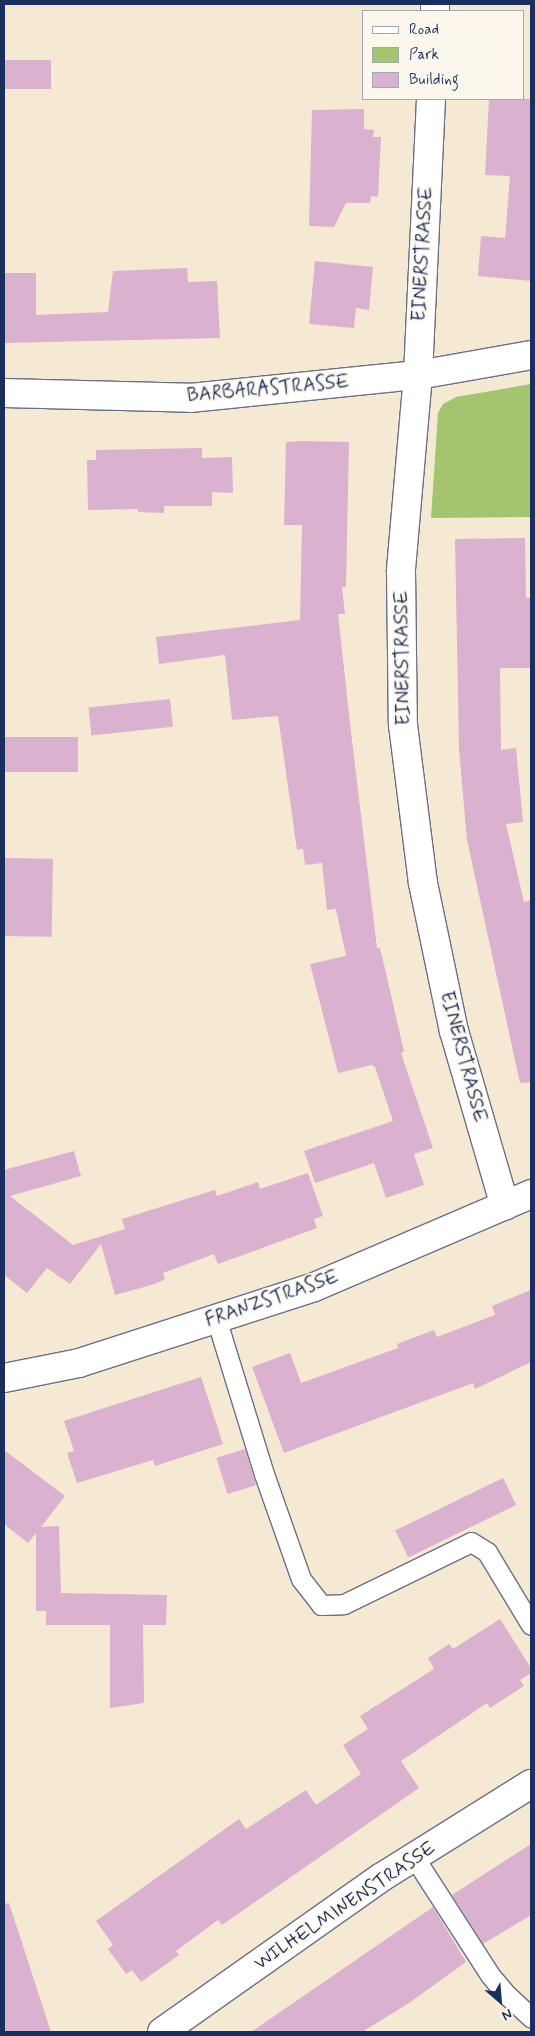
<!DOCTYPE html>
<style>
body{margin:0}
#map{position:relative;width:535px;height:2036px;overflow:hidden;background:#f6e9d3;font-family:Mynerve,sans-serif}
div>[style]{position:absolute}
.green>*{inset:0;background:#a4c46d}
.building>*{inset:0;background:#dab1cf;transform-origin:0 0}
.roads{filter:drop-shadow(1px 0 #687087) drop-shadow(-1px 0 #687087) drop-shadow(0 1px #687087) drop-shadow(0 -1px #687087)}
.service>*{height:19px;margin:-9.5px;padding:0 9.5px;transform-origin:9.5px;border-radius:9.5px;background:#fff}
.minor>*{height:28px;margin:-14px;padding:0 14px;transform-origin:14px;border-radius:14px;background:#fff}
span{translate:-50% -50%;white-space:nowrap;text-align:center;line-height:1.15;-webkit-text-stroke:4px #fbf7ec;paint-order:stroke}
.street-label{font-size:19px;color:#1b2f5e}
.frame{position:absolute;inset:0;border:5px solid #1b2f5e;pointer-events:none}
.legend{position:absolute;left:362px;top:10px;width:162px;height:90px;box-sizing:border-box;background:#fbf7ec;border:1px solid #a1a7b3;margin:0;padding:6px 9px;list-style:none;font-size:15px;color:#1b2f5e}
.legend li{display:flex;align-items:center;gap:10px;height:25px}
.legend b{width:25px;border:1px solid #a1a7b3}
.north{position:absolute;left:475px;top:1976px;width:50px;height:50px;-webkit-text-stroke:4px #fbf7ec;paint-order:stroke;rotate:153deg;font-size:14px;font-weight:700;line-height:20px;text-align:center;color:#1b2f5e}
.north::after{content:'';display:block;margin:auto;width:18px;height:22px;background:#1b2f5e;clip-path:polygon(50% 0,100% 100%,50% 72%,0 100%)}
</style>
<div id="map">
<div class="green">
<div style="clip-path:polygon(531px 384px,531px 517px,431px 518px,438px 413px,443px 404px,456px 397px)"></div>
</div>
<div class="building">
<div style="left:51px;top:60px;width:29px;height:47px;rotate:90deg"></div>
<div style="clip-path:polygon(489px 99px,531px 99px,531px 281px,478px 276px,481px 236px,505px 238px,510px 176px,485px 175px)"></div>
<div style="clip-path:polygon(364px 109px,364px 129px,374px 130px,373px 137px,381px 137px,378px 197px,371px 196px,370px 203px,346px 203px,334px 227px,309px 226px,312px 110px)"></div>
<div style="clip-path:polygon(315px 261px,373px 267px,369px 310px,356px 308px,354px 328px,309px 324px)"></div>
<div style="clip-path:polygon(187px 268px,188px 282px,217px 281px,220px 338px,4px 343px,4px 273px,36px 273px,36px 315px,108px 312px,113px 271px)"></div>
<div style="clip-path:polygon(304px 441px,349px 442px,346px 587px,342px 587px,345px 614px,338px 614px,351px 732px,377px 948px,380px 948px,386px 973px,404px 1052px,401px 1053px,433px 1148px,414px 1154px,424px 1185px,386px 1198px,374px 1163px,315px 1183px,304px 1151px,393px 1121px,375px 1067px,372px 1065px,338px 1073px,310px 964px,346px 956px,336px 909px,327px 910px,322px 863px,305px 865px,303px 849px,297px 850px,278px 716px,232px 720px,225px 655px,159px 664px,156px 637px,300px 620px,302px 525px,284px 525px,286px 442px)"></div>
<div style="clip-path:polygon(202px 448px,202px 458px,232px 457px,233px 493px,212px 492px,212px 506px,164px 506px,164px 513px,138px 512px,138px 509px,88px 510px,87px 460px,96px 460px,96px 450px)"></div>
<div style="clip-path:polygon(525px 538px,526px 598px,531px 598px,531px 668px,500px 668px,501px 750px,516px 748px,523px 822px,506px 824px,524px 902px,531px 900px,531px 1082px,520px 1083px,467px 840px,459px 749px,455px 539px)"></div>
<div style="left:170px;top:699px;width:28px;height:82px;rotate:84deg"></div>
<div style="left:4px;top:737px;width:74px;height:35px"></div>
<div style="left:4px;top:858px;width:49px;height:78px;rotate:1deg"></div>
<div style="clip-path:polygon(74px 1151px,81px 1176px,10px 1196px,73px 1245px,125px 1229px,122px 1219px,215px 1190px,217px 1196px,258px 1182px,260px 1189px,308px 1173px,323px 1216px,314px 1219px,317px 1228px,218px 1264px,214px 1254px,163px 1273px,165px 1279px,155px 1284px,115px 1295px,101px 1244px,70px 1284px,47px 1268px,27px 1293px,4px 1275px,4px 1170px)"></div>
<div style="clip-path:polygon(531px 1290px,531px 1362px,475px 1389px,473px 1383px,284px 1453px,252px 1367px,290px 1353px,301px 1383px,398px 1348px,397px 1344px,434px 1330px,437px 1337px,495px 1315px,492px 1306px)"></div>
<div style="clip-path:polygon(201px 1377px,223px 1444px,155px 1466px,153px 1460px,77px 1483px,67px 1453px,74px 1451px,64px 1421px)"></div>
<div style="left:245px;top:1449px;width:38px;height:30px;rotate:73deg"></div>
<div style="clip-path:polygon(4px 1450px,65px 1496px,41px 1527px,59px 1526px,61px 1593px,167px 1595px,166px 1625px,143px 1625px,144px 1703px,110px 1708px,110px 1625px,46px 1625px,46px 1611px,36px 1611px,36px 1533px,28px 1543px,4px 1524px)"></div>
<div style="left:503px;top:1478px;width:30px;height:120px;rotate:64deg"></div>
<div style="clip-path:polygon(500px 1619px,531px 1668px,531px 1673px,520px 1680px,524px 1686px,490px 1708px,487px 1703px,401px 1761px,419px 1788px,222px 1925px,218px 1920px,176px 1951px,179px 1955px,141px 1982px,132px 1970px,126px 1974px,108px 1949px,113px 1945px,96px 1921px,239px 1819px,246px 1829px,306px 1790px,316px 1805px,361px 1774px,343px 1745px,368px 1729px,360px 1716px,434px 1669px,428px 1658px,449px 1644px,453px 1649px)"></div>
<div style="clip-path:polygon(531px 1844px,531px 1915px,483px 1944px,452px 1895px)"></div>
<div style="clip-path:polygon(9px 1903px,51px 2032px,4px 2032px,4px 1904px)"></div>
<div style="clip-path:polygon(433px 1907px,466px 1962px,409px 2003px,362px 2032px,251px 2032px)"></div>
</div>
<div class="roads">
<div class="service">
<div style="left:216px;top:1318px;width:163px;rotate:72.9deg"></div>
<div style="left:264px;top:1474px;width:111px;rotate:70.6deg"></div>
<div style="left:301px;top:1579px;width:33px;rotate:52deg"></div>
<div style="left:321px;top:1605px;width:23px;rotate:-2deg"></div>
<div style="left:344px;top:1604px;width:141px;rotate:-26deg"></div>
<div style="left:471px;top:1542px;width:19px;rotate:32deg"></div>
<div style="left:487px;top:1552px;width:85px;rotate:58.9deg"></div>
<div style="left:414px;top:1857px;width:140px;rotate:57.2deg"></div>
<div style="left:490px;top:1975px;width:26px;rotate:50deg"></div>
<div style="left:507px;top:1995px;width:33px;rotate:43deg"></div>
</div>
<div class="minor">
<div style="left:435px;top:11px;width:7px;rotate:-90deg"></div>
<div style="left:431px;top:99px;width:276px;rotate:92.7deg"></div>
<div style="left:418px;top:375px;width:197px;rotate:95deg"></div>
<div style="left:401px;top:571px;width:154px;rotate:89.3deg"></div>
<div style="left:403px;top:725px;width:159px;rotate:82.8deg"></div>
<div style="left:423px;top:883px;width:151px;rotate:78.2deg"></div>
<div style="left:454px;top:1031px;width:182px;rotate:73.8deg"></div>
<div style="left:4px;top:393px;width:186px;rotate:1.5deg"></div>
<div style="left:190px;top:398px;width:229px;rotate:-5.8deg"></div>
<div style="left:418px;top:375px;width:115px;rotate:-10deg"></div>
<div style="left:4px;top:1378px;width:76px;rotate:-11.3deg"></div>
<div style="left:79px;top:1363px;width:247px;rotate:-17.9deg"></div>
<div style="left:314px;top:1287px;width:236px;rotate:-23.2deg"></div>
<div style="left:162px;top:2032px;width:269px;rotate:-35.2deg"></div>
<div style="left:382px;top:1877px;width:176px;rotate:-32deg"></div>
</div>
</div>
<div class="street-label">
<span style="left:423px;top:254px;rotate:-87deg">EINERSTRASSE</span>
<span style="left:268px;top:389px;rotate:-5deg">BARBARASTRASSE</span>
<span style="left:403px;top:658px;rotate:-91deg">EINERSTRASSE</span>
<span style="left:463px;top:1057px;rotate:75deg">EINERSTRASSE</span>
<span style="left:272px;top:1299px;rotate:-19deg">FRANZSTRASSE</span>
<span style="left:345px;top:1906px;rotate:-34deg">WILHELMINENSTRASSE</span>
</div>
<div class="frame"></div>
<ul class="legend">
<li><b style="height:6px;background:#fff"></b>Road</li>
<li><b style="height:14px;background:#a4c46d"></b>Park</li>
<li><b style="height:14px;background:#dab1cf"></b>Building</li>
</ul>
<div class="north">N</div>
</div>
